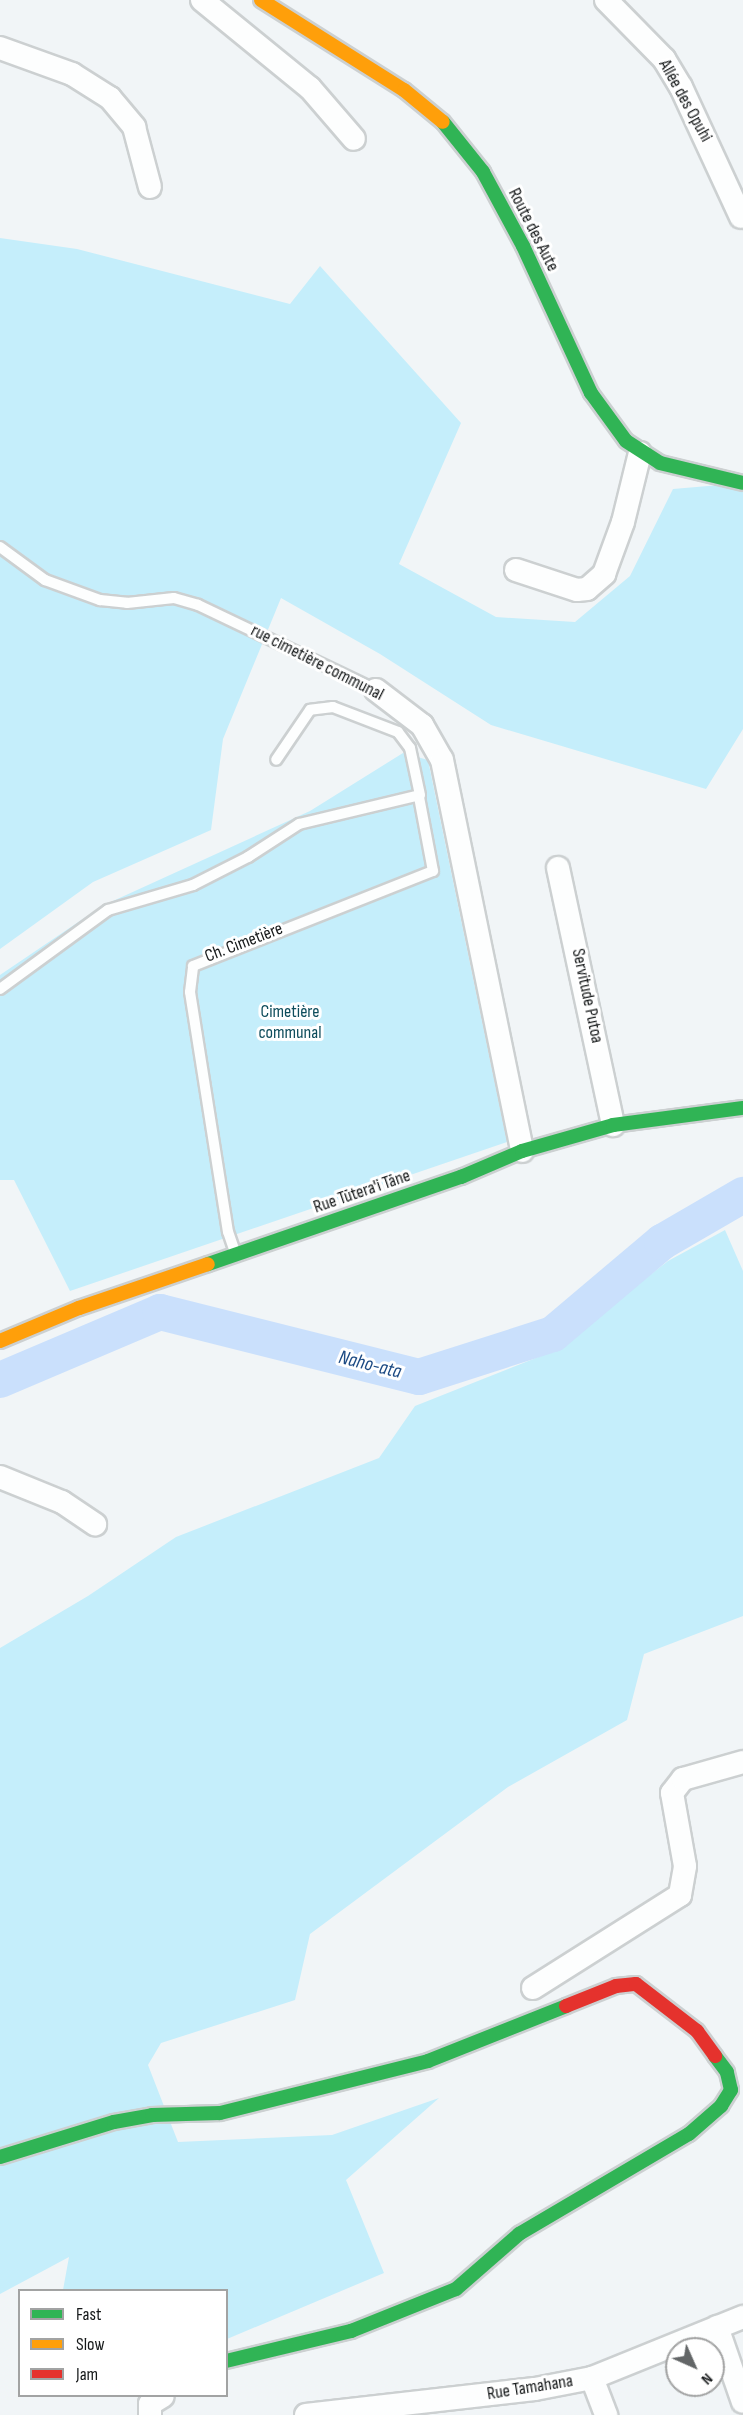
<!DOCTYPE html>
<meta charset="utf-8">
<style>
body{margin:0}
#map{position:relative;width:743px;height:2415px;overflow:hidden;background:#f1f5f7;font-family:"Sofia Sans Condensed",sans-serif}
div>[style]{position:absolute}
.green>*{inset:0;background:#c5eefb}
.river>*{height:36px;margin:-18px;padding:0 18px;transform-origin:18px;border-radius:18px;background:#cae0fc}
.roads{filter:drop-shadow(2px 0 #ccd0d1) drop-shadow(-2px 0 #ccd0d1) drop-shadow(0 2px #ccd0d1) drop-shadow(0 -2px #ccd0d1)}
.lane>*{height:10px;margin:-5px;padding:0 5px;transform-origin:5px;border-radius:5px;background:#fdfefe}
.street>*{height:22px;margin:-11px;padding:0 11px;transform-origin:11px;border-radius:11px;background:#fdfefe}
.fast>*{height:14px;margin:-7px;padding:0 7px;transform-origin:7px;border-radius:7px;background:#30b455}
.slow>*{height:14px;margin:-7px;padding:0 7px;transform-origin:7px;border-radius:7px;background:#ff9f0a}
.jam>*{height:14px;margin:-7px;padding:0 7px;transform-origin:7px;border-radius:7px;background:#e5322d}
span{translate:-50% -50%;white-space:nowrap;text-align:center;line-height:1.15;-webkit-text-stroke:6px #fff;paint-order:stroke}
.street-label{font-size:18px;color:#16191a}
.park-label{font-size:18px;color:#0e4d5c}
.water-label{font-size:20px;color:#1c4a83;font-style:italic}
.legend{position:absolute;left:18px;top:2289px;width:210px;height:108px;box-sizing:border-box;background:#fff;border:2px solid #a2a3a3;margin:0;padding:8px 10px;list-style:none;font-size:18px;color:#16191a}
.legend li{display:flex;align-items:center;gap:12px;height:30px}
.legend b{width:30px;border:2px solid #a2a3a3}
.north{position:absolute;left:665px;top:2337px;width:60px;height:60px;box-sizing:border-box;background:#fff;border:2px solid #a2a3a3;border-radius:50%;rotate:135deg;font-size:16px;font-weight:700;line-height:24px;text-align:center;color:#16191a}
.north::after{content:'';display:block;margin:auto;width:21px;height:27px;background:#636667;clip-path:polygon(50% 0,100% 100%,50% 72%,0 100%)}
</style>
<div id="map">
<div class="green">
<div style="clip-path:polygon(0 238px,77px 249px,290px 304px,320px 266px,461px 423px,399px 564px,496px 617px,575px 622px,630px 576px,673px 489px,743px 483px,743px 729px,706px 789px,491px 725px,380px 654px,281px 598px,223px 739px,211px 830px,93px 882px,0 949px)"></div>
<div style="clip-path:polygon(403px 753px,428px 760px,507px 1142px,70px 1291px,14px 1180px,0 1180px,0 975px,102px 906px,310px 811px)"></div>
<div style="clip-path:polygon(725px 1230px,743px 1271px,743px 1616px,644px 1654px,627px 1720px,508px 1787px,310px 1934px,295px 2000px,161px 2043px,148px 2065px,178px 2142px,332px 2135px,439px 2098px,346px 2180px,384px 2273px,227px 2339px,226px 2290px,63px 2290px,69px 2257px,0 2294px,0 1648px,88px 1596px,176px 1537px,379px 1458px,415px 1406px,551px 1352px,668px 1261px)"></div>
</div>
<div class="river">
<div style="left:0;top:1380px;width:174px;rotate:-23deg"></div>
<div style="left:160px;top:1312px;width:267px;rotate:14.1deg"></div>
<div style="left:419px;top:1377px;width:141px;rotate:-17.8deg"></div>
<div style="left:553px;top:1334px;width:143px;rotate:-40.2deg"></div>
<div style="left:662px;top:1242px;width:94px;rotate:-30.1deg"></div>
</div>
<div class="roads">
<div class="lane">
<div style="left:0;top:547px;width:56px;rotate:36.3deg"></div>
<div style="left:45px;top:580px;width:59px;rotate:20deg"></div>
<div style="left:100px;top:600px;width:27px;rotate:6deg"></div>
<div style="left:127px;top:603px;width:47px;rotate:-6.1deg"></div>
<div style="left:174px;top:598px;width:25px;rotate:16deg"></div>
<div style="left:198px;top:605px;width:197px;rotate:25.5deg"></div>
<div style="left:0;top:989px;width:134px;rotate:-36.2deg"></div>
<div style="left:108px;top:910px;width:89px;rotate:-16.4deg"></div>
<div style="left:193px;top:885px;width:62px;rotate:-27deg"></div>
<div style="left:248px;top:857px;width:61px;rotate:-32.9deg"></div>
<div style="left:299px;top:824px;width:124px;rotate:-13.5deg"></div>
<div style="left:420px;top:795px;width:48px;rotate:-102deg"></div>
<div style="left:410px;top:748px;width:20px;rotate:-127deg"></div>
<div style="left:398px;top:732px;width:70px;rotate:-159deg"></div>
<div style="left:333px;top:707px;width:23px;rotate:173deg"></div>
<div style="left:310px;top:710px;width:60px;rotate:124.2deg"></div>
<div style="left:235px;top:1252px;width:21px;rotate:-109deg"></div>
<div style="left:228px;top:1232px;width:243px;rotate:-99deg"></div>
<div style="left:190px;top:992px;width:26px;rotate:-83deg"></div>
<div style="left:193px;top:966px;width:258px;rotate:-21.6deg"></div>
<div style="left:433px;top:871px;width:75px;rotate:-100.7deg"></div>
</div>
<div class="street">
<div style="left:202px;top:0;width:139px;rotate:39.2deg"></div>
<div style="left:310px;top:88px;width:67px;rotate:49.2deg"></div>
<div style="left:606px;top:0;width:83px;rotate:45.5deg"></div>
<div style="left:664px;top:59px;width:33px;rotate:59deg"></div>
<div style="left:681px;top:87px;width:143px;rotate:65.2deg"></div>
<div style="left:0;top:48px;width:77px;rotate:19.9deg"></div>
<div style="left:72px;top:74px;width:45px;rotate:32.3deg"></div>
<div style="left:110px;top:98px;width:38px;rotate:50deg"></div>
<div style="left:134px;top:127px;width:62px;rotate:75.1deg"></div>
<div style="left:516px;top:570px;width:64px;rotate:18.2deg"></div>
<div style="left:577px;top:590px;width:10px;rotate:-6deg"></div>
<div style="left:587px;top:589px;width:23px;rotate:-41deg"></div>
<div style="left:604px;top:574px;width:55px;rotate:-69.9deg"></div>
<div style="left:623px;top:522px;width:71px;rotate:-76.2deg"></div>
<div style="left:376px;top:690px;width:58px;rotate:37.3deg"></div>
<div style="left:422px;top:725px;width:40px;rotate:60.3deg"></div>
<div style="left:442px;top:760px;width:399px;rotate:78.4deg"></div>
<div style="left:558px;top:868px;width:263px;rotate:77.9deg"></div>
<div style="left:0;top:1477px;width:67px;rotate:22deg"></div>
<div style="left:62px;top:1502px;width:40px;rotate:34deg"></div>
<div style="left:533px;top:1988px;width:174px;rotate:-32.3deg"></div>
<div style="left:680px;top:1895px;width:29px;rotate:-80deg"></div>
<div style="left:685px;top:1866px;width:74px;rotate:-100.1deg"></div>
<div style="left:672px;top:1793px;width:18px;rotate:-52deg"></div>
<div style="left:683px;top:1779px;width:62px;rotate:-15.8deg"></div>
<div style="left:717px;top:2327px;width:79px;rotate:70.9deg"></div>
<div style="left:592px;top:2378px;width:40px;rotate:69deg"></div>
<div style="left:150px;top:2415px;width:11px;rotate:-90deg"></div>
<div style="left:150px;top:2404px;width:15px;rotate:-32deg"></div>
<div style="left:306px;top:2415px;width:230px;rotate:-6.5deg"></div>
<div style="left:535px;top:2389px;width:58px;rotate:-10.9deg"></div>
<div style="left:592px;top:2378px;width:163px;rotate:-22deg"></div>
</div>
<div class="fast">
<div style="left:443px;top:122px;width:64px;rotate:51.3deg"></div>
<div style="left:483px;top:172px;width:84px;rotate:61.6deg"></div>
<div style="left:523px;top:246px;width:162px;rotate:65.2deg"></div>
<div style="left:591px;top:393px;width:59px;rotate:53.9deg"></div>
<div style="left:626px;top:441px;width:40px;rotate:32.9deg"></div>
<div style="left:660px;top:463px;width:85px;rotate:13.5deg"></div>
<div style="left:208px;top:1264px;width:268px;rotate:-19deg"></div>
<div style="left:461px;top:1177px;width:66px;rotate:-23.1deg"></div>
<div style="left:522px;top:1151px;width:95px;rotate:-15.9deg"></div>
<div style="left:613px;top:1125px;width:131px;rotate:-7.5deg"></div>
<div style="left:0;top:2157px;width:119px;rotate:-17.1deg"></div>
<div style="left:114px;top:2122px;width:39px;rotate:-10deg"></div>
<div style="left:152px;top:2115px;width:68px;rotate:-1.7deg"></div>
<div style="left:220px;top:2113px;width:214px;rotate:-14deg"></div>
<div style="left:428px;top:2061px;width:149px;rotate:-21.7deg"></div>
<div style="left:226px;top:2361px;width:129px;rotate:-13.5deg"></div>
<div style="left:351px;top:2331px;width:113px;rotate:-21.8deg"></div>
<div style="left:456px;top:2289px;width:84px;rotate:-41.1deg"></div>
<div style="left:519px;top:2234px;width:197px;rotate:-30.5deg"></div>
<div style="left:689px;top:2134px;width:43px;rotate:-41.2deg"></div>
<div style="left:721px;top:2106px;width:19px;rotate:-58deg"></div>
<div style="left:731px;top:2090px;width:18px;rotate:-103deg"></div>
<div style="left:727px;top:2072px;width:20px;rotate:-127deg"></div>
</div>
<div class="slow">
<div style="left:261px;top:0;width:169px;rotate:32.2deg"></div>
<div style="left:404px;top:90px;width:50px;rotate:39.4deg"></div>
<div style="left:0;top:1341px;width:86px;rotate:-22.7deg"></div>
<div style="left:79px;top:1308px;width:136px;rotate:-18.8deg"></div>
</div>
<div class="jam">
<div style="left:566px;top:2006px;width:54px;rotate:-21.8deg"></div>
<div style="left:616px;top:1986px;width:20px;rotate:-6deg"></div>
<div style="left:636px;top:1984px;width:77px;rotate:37.6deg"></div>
<div style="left:697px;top:2031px;width:31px;rotate:54deg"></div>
</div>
</div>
<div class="street-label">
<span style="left:685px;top:101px;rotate:61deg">Allée des Opuhi</span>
<span style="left:533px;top:230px;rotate:63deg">Route des Aute</span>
<span style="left:317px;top:663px;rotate:27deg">rue cimetière communal</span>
<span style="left:244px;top:943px;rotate:-21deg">Ch. Cimetière</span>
<span style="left:587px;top:996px;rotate:78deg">Servitude Putoa</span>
<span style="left:362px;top:1192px;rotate:-19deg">Rue Tūtera'i Tāne</span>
<span style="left:530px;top:2388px;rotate:-9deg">Rue Tamahana</span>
</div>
<div class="park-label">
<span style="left:290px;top:1023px">Cimetière<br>communal</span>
</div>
<div class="water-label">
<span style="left:370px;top:1365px;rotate:14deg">Naho-ata</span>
</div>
<ul class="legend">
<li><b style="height:8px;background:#30b455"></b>Fast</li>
<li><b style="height:8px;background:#ff9f0a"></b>Slow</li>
<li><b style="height:8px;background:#e5322d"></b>Jam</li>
</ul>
<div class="north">N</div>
</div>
